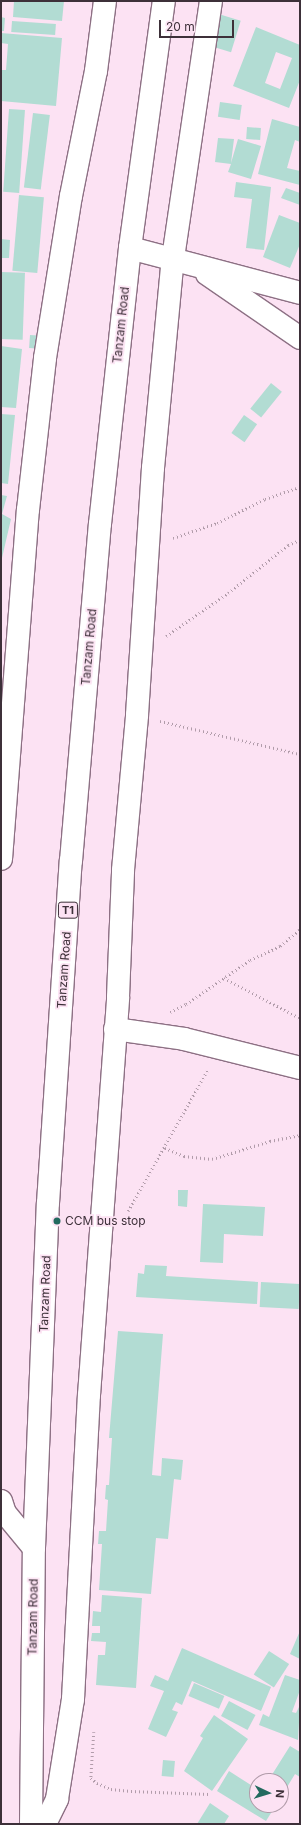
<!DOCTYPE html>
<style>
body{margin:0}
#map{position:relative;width:301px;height:1825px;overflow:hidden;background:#fce2f3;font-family:Inter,sans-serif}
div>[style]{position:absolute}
.building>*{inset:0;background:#b2dcd3;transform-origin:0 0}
.path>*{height:2.5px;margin-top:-1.25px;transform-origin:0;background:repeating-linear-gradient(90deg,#b19caa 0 1px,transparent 0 4px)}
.roads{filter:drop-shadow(1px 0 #8d7084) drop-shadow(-1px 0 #8d7084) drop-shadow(0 1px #8d7084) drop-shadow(0 -1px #8d7084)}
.minor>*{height:22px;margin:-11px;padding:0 11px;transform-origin:11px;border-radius:11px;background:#fff}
.highway>*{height:22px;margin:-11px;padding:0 11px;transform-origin:11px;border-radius:11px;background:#fff}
.dots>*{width:11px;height:11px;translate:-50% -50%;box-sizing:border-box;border:2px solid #fce2f3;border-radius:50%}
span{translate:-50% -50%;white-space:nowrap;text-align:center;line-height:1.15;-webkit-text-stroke:3.5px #fce2f3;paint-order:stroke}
.shield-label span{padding:1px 3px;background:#fce2f3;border:1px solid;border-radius:3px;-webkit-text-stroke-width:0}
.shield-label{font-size:11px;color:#3d3039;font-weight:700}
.street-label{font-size:12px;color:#3d3039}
.poi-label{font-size:12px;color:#3d3039}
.left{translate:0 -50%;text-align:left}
.frame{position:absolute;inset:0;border:2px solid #3d3039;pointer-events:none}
.north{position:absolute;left:249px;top:1773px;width:40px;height:40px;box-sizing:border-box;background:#fce2f3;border:1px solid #b09ba9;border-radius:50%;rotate:94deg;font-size:11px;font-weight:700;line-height:16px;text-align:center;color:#3d3039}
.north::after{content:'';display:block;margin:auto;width:14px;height:18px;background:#236a5f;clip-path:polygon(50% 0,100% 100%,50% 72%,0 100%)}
.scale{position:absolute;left:159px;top:20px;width:75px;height:18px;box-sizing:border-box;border:2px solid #3d3039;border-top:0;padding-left:5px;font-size:12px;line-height:14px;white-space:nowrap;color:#3d3039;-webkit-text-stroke:3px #fce2f3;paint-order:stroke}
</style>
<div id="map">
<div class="building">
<div style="clip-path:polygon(14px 1px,64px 1px,62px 21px,13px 17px)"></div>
<div style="left:212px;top:12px;width:30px;height:33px;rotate:17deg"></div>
<div style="clip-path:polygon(1px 17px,5px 18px,4px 31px,1px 31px)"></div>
<div style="left:12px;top:21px;width:44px;height:11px;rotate:4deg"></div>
<div style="clip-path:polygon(evenodd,256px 27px,300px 45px,300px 80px,289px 108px,233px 86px,256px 27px,276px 52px,292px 58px,280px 89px,265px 83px,276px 52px)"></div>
<div style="clip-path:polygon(1px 33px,62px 38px,56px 106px,1px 101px,1px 70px,6px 70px,8px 44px,1px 43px)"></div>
<div style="left:220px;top:102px;width:22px;height:15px;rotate:8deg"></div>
<div style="left:9px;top:109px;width:16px;height:83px;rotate:4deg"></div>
<div style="left:33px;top:113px;width:17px;height:75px;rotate:7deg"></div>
<div style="clip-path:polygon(272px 119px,300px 127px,300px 142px,295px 140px,287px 168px,300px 171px,300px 185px,258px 174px)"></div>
<div style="left:247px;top:127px;width:14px;height:12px;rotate:4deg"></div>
<div style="clip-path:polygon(218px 138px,234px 139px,231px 163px,238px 139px,261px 146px,251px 179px,228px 172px,231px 164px,215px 162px)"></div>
<div style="clip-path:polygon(236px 182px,271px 187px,264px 250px,246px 248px,252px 199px,234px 197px)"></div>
<div style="clip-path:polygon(286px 188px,300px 193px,300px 205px,281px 198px)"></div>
<div style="left:19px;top:195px;width:25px;height:76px;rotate:5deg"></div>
<div style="clip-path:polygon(279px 215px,300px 223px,300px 244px,290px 268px,263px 257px)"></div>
<div style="clip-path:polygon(1px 239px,10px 240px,9px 258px,1px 258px)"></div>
<div style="left:1px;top:272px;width:24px;height:67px;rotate:2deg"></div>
<div style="left:30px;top:335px;width:15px;height:13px;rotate:4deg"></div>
<div style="clip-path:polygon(1px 346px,22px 349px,16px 408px,1px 407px)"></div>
<div style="left:271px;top:383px;width:14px;height:33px;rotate:39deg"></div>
<div style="clip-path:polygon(1px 414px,15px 415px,8px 484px,1px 483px)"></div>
<div style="left:244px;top:415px;width:16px;height:22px;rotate:35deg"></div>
<div style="clip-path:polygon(1px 495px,7px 496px,2px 514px,11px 519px,2px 558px)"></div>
<div style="clip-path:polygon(178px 1190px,188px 1190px,187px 1207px,178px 1206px)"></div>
<div style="clip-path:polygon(203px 1204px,265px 1207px,263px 1236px,224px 1234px,223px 1263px,200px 1262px)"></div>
<div style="clip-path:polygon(145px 1265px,167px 1266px,166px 1276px,258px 1282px,257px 1304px,136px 1297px,138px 1273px,144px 1274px)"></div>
<div style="left:261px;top:1282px;width:39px;height:25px;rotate:3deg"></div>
<div style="clip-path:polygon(118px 1331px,163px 1334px,152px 1475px,161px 1476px,162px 1458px,183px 1460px,181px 1480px,174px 1479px,168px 1539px,156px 1538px,151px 1594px,99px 1590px,102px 1544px,98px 1544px,99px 1531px,106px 1531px,108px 1500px,105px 1499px,106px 1485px,109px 1485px,112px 1438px,109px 1438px)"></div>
<div style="clip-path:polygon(102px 1595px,142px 1598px,136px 1688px,96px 1685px,98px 1655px,105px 1655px,106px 1642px,91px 1641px,92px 1633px,100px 1633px,100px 1626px,92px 1626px,93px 1611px,101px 1612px)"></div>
<div style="clip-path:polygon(300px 1631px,300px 1659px,290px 1654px)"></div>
<div style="clip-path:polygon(182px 1648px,271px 1687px,261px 1711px,192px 1681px,182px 1705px,176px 1702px,172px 1710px,178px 1712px,166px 1737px,148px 1729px,164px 1691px,150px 1686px,155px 1675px,168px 1681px)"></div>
<div style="left:269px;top:1651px;width:24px;height:28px;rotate:33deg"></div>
<div style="clip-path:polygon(285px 1675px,300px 1680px,300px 1690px,292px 1712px,296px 1713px,300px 1705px,298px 1740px,259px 1725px,263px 1714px,269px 1717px)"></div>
<div style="left:194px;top:1683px;width:33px;height:14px;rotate:23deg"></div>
<div style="left:229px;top:1701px;width:30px;height:17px;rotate:28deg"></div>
<div style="clip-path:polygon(214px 1715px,248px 1739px,212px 1791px,184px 1771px,203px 1738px,200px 1736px)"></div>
<div style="clip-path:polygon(290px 1746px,300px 1752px,300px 1777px,295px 1774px,281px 1797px,281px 1781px,268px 1781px)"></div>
<div style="left:163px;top:1760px;width:12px;height:16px;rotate:5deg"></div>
<div style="clip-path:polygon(229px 1771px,257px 1789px,257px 1805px,276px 1805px,266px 1821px,217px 1791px)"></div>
<div style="clip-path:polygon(210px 1803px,229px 1816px,224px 1824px,197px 1824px)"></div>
</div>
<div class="path">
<div style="left:173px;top:538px;width:46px;rotate:-18.8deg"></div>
<div style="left:217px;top:523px;width:54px;rotate:-26.6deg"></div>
<div style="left:265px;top:499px;width:37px;rotate:-19deg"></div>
<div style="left:166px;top:636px;width:75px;rotate:-34.7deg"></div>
<div style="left:228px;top:593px;width:77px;rotate:-38.7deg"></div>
<div style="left:288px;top:545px;width:13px;rotate:-23deg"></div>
<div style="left:160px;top:721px;width:144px;rotate:13.3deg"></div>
<div style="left:224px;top:978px;width:86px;rotate:27.8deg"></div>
<div style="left:170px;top:1012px;width:18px;rotate:-27deg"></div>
<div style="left:186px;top:1004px;width:78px;rotate:-34.5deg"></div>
<div style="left:250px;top:960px;width:33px;rotate:-25deg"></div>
<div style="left:280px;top:946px;width:26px;rotate:-40deg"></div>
<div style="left:165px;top:1148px;width:21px;rotate:23deg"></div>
<div style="left:184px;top:1156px;width:28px;rotate:6deg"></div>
<div style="left:212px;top:1159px;width:61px;rotate:-17.2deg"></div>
<div style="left:270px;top:1141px;width:31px;rotate:-11deg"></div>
<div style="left:128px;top:1211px;width:163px;rotate:-60.6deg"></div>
<div style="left:94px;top:1732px;width:46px;rotate:93.7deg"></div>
<div style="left:91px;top:1778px;width:8px;rotate:40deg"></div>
<div style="left:97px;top:1783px;width:15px;rotate:23deg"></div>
<div style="left:111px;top:1789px;width:20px;rotate:6deg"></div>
<div style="left:131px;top:1791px;width:78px;rotate:2.2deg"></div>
</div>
<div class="roads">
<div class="minor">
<div style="left:130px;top:248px;width:176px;rotate:14.8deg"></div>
<div style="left:207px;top:274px;width:113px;rotate:34.5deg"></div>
<div style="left:1px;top:859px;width:350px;rotate:-85.6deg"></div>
<div style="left:28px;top:510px;width:153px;rotate:-83.6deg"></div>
<div style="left:45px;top:358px;width:164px;rotate:-80.9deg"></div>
<div style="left:71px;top:196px;width:127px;rotate:-78.7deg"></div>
<div style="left:96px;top:71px;width:71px;rotate:-82.7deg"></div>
<div style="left:115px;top:1029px;width:70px;rotate:8.2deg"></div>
<div style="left:184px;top:1039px;width:120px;rotate:14deg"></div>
<div style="left:1px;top:1501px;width:13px;rotate:72deg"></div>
<div style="left:5px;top:1513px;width:45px;rotate:50.4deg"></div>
<div style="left:45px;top:1824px;width:28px;rotate:-64deg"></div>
<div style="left:57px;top:1799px;width:101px;rotate:-80.9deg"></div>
<div style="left:73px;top:1699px;width:304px;rotate:-87deg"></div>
<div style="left:89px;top:1395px;width:399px;rotate:-85.8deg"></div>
<div style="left:118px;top:997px;width:127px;rotate:-87.7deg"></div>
<div style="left:123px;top:870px;width:156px;rotate:-84.8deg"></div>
<div style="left:137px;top:715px;width:248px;rotate:-86.3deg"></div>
<div style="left:153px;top:468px;width:211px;rotate:-84.6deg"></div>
<div style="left:173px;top:258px;width:260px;rotate:-81.6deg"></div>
</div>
<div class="highway">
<div style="left:31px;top:1824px;width:276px;rotate:-89.4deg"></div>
<div style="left:34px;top:1548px;width:345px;rotate:-87.7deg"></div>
<div style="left:48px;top:1203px;width:343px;rotate:-86.2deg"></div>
<div style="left:71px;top:861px;width:338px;rotate:-85.1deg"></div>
<div style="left:100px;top:524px;width:278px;rotate:-83.8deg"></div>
<div style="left:130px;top:248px;width:249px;rotate:-82.2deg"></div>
</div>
</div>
<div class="dots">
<div style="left:57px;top:1221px;background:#236a5f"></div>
</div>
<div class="shield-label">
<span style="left:68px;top:910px">T1</span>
</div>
<div class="street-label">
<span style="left:121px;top:325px;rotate:-84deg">Tanzam Road</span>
<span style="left:89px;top:647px;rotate:-85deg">Tanzam Road</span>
<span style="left:64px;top:970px;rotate:-86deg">Tanzam Road</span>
<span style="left:45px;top:1294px;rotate:-88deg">Tanzam Road</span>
<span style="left:33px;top:1617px;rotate:-89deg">Tanzam Road</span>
</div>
<div class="poi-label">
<span class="left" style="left:65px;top:1221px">CCM bus stop</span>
</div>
<div class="frame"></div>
<div class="north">N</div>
<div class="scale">20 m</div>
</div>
